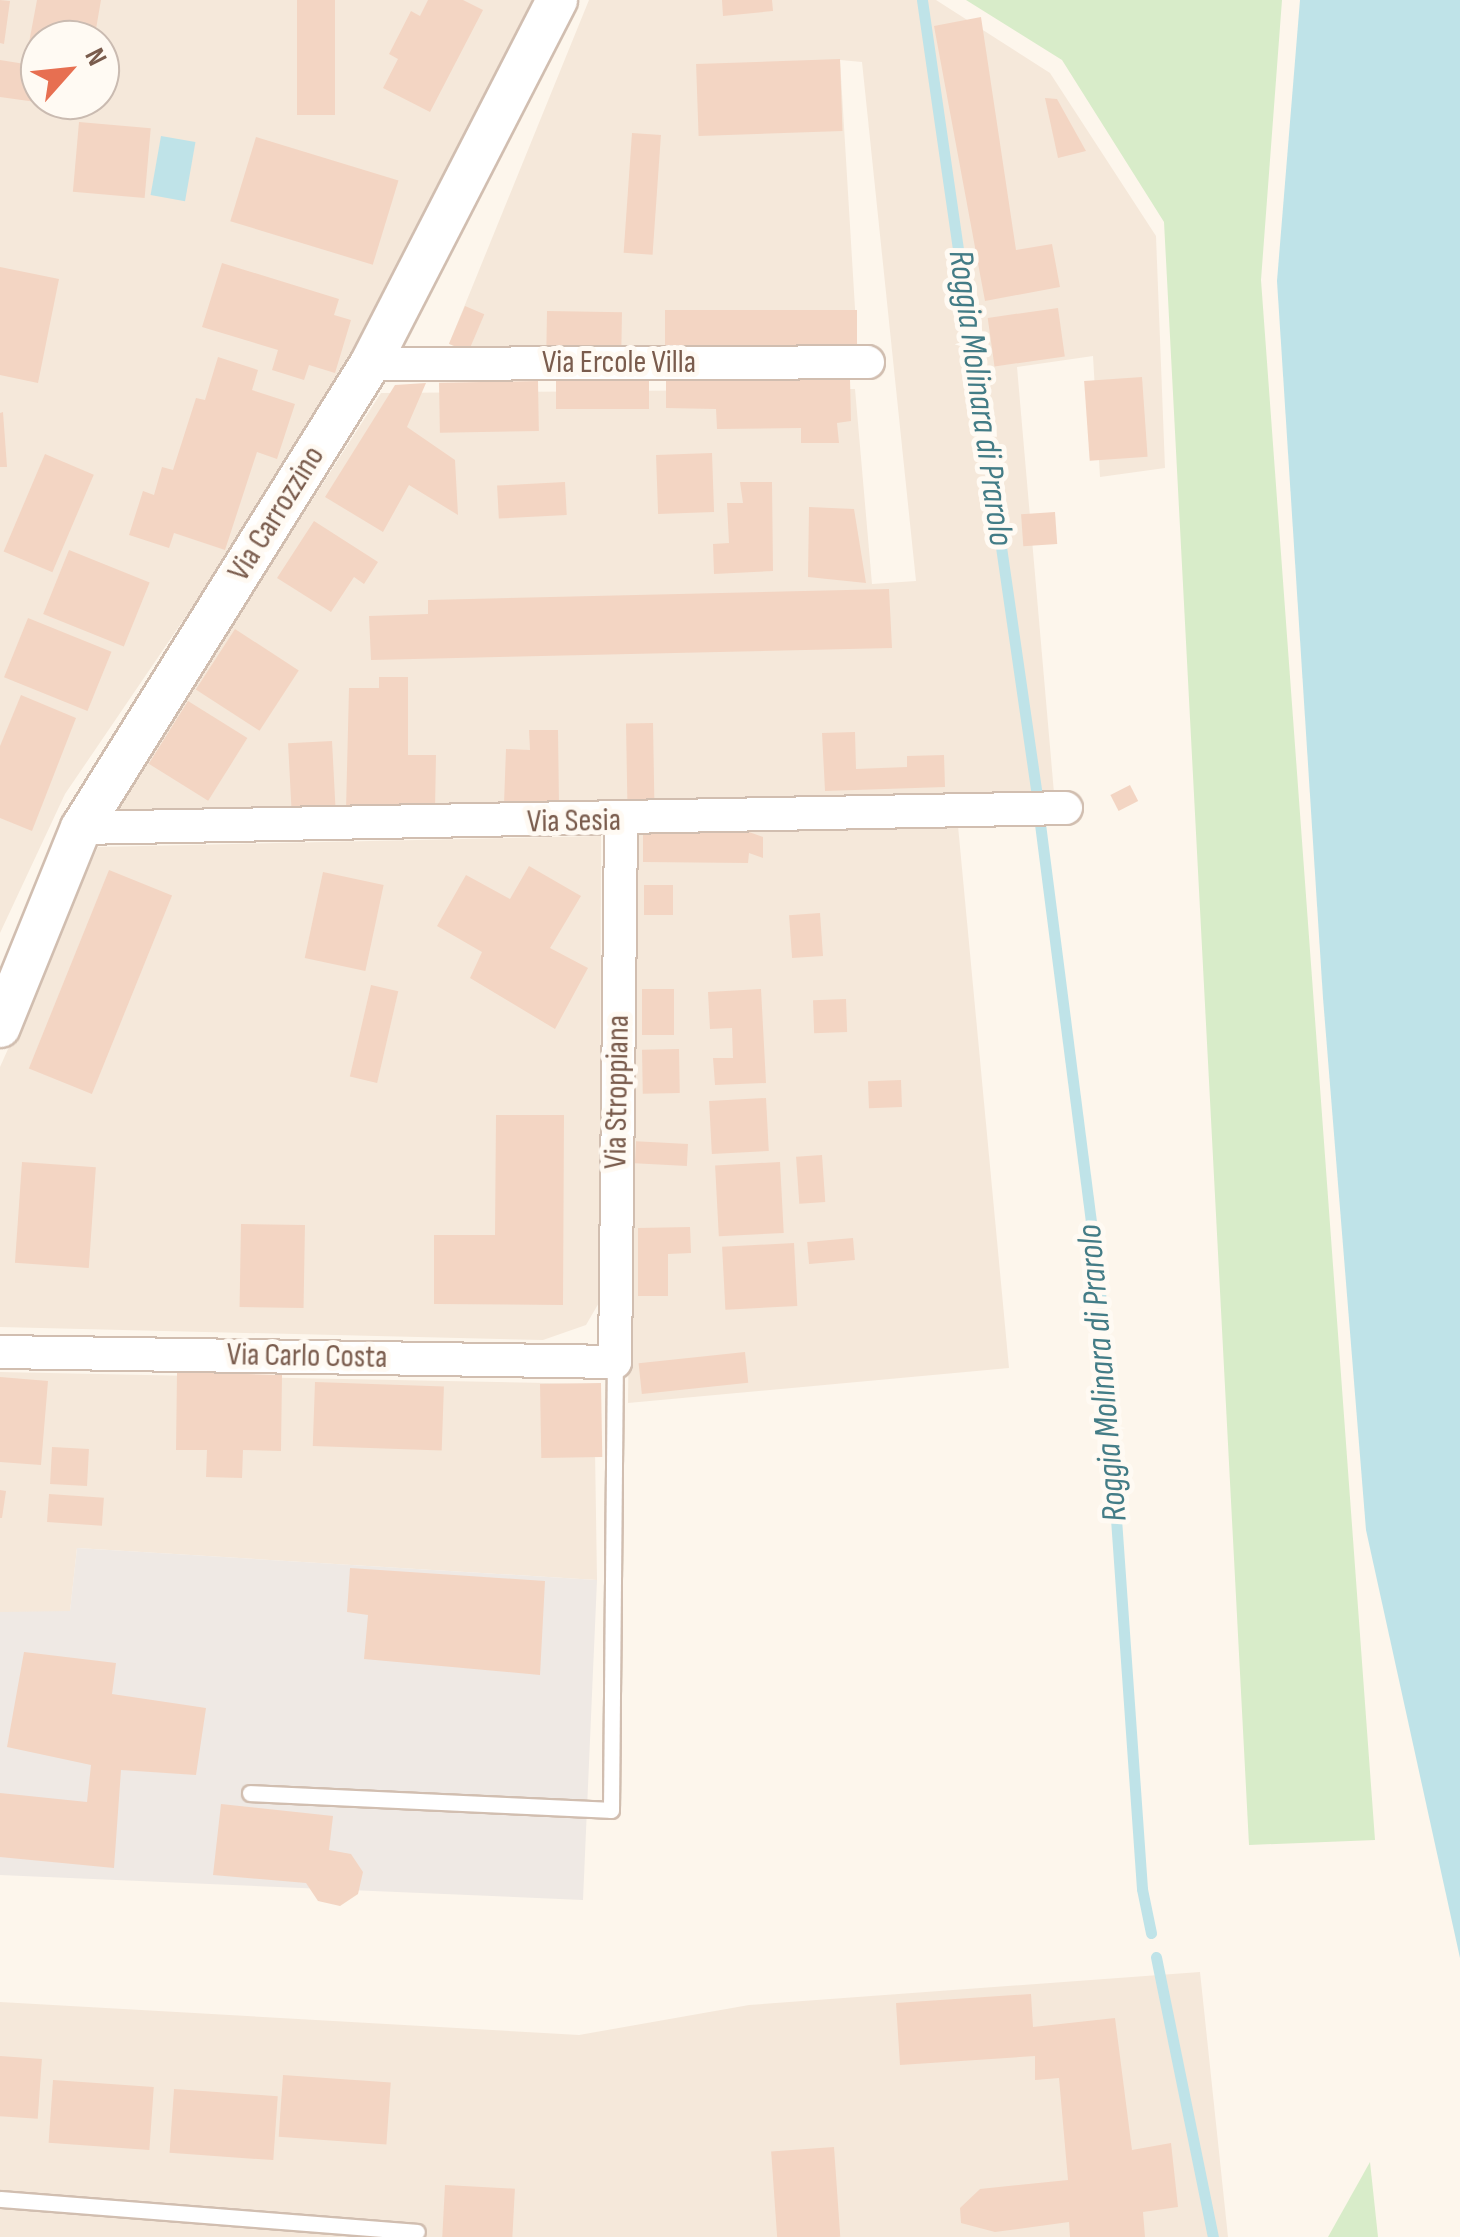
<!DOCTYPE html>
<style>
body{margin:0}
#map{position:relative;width:1460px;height:2237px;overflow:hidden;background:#fdf6ec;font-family:"Sofia Sans Condensed",sans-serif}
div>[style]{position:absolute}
.residential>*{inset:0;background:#f5e8da}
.industrial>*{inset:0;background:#efe9e4}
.green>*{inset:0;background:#d8ecc9}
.water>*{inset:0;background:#bfe3e8;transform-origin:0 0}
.stream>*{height:11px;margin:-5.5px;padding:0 5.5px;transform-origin:5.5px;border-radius:5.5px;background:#bfe3e8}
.building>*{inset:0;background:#f3d5c3;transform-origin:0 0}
.roads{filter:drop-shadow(2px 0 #d1beb0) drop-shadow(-2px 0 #d1beb0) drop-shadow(0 2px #d1beb0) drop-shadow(0 -2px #d1beb0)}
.service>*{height:15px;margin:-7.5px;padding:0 7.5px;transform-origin:7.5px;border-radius:7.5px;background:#fff}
.minor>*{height:32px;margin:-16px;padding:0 16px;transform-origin:16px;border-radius:16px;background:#fff}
.tertiary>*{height:40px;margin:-20px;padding:0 20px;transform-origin:20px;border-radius:20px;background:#fff}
span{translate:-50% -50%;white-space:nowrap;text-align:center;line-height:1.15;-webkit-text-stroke:10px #fffaf3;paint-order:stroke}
.street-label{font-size:32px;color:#7a5c4d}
.water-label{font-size:35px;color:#437c86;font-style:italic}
.north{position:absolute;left:20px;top:20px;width:100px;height:100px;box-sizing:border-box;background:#fffaf3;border:2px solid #cabbb1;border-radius:50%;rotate:63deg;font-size:28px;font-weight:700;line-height:40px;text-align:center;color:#7a5c4d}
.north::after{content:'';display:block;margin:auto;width:35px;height:45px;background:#e76f51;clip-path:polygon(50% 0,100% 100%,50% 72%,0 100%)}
</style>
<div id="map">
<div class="residential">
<div style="clip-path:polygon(evenodd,0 0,532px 0,314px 428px,65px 794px,0 933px,0 0,40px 40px,100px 40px,100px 100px,40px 100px,40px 40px)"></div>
<div style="clip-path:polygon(589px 0,936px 0,1050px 73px,1156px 236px,1165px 468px,1100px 477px,1093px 356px,1017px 367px,1054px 793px,112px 812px,381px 393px,855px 389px,872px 584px,916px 581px,862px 62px,840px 60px,858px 358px,468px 352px,449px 344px)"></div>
<div style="clip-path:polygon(958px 826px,1009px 1368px,628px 1403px,634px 835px)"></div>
<div style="clip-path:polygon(601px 836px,600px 1301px,586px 1325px,543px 1340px,0 1327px,0 1067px,98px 847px)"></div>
<div style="clip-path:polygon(0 1372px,594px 1384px,597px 1580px,77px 1548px,70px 1612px,0 1612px)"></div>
<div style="clip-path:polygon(1200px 1972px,1228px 2237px,0 2237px,0 2002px,579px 2035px,749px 2005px)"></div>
</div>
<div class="industrial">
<div style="clip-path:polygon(77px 1548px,597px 1580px,583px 1900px,0 1875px,0 1612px,70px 1611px)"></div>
</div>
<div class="green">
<div style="clip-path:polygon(966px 0,1282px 0,1261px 280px,1375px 1840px,1249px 1845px,1164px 222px,1062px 60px)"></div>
<div style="clip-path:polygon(1370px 2162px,1378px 2237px,1328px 2237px)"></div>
</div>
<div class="water">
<div style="clip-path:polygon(1300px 0,1460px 0,1460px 1958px,1366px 1530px,1323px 998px,1277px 281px)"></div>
<div style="left:161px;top:136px;width:35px;height:60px;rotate:10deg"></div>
</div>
<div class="stream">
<div style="left:922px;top:0;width:804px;rotate:81.78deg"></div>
<div style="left:1039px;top:816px;width:479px;rotate:82.7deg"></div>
<div style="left:1100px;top:1291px;width:599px;rotate:85.98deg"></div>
<div style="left:1142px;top:1889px;width:45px;rotate:78.4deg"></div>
<div style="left:1156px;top:1957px;width:286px;rotate:78.5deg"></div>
</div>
<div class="building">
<div style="clip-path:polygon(0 0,10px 1px,4px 44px,0 43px)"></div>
<div style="clip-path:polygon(37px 0,101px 0,96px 29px,87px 28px,85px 40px,40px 40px,40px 100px,74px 100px,72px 107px,0 97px,0 60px,25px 64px)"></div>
<div style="left:297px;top:0;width:38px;height:115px"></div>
<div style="clip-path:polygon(428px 0,463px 0,483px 10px,430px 112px,383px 88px,398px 59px,389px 54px,411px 11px,420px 16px)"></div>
<div style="clip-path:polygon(722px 0,772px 0,773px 11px,723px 16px)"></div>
<div style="clip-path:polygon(981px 17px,1016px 250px,1052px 244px,1060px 287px,985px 301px,934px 26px)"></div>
<div style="left:840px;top:59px;width:72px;height:144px;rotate:88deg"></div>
<div style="clip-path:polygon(1045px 98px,1057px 99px,1086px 151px,1058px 158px)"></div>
<div style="left:79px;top:122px;width:72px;height:70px;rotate:5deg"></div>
<div style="left:632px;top:133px;width:29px;height:120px;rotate:4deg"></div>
<div style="left:256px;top:137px;width:149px;height:88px;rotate:17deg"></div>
<div style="clip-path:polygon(222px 263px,339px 299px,334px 315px,351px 320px,335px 373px,309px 365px,304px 380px,272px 370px,278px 350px,202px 327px)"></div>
<div style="clip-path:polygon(0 267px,59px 279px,38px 383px,0 375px)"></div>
<div style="left:465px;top:306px;width:21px;height:41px;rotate:23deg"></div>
<div style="left:1058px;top:308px;width:49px;height:71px;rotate:82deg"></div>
<div style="left:665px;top:310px;width:192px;height:37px"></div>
<div style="left:547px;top:311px;width:75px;height:40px;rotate:1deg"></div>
<div style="clip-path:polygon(218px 357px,258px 370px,252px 390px,295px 404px,277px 459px,257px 452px,225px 550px,174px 533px,169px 548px,129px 535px,143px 491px,154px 495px,162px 467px,173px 470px,196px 398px,205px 400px)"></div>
<div style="left:1142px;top:377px;width:80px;height:58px;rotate:86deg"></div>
<div style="left:649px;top:379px;width:30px;height:93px;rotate:90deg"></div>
<div style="clip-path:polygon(850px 379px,851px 421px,837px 423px,839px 443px,801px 443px,801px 428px,717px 429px,716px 409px,666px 408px,666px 380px)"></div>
<div style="left:538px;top:381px;width:50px;height:99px;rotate:89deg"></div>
<div style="clip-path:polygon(426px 383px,407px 427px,455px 460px,458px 515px,409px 485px,383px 532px,325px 497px,395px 385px)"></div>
<div style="clip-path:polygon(3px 412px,7px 467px,0 467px,0 413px)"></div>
<div style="left:712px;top:453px;width:59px;height:56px;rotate:88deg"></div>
<div style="left:45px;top:454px;width:53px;height:106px;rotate:23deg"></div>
<div style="left:565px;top:482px;width:33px;height:68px;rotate:87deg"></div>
<div style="clip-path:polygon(740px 482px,772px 482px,773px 571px,714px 574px,713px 544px,729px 543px,727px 503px,743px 503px)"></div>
<div style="clip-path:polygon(809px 507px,854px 509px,866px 583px,808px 577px)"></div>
<div style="left:1055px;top:512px;width:32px;height:34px;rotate:86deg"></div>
<div style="clip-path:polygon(314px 521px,378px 562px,364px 584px,354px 577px,331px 612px,277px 578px)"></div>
<div style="left:69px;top:550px;width:87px;height:69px;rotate:22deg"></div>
<div style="clip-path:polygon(889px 589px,892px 648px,371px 660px,369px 616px,428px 614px,428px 600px)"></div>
<div style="left:28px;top:618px;width:90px;height:64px;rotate:22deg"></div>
<div style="left:235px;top:629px;width:76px;height:72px;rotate:33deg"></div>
<div style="clip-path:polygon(379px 677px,408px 677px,408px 755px,436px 755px,435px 810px,346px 810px,349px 688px,379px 688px)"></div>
<div style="clip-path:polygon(21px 695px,76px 718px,32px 831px,0 818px,0 746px)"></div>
<div style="left:188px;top:701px;width:70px;height:74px;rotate:32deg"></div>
<div style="left:653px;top:723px;width:78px;height:27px;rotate:89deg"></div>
<div style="clip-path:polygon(529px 730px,558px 730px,559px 804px,504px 804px,506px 749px,530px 750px)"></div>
<div style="clip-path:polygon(855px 732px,856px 769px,907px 767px,907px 756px,944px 755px,945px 787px,825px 791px,822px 733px)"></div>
<div style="left:332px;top:741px;width:67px;height:44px;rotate:87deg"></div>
<div style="left:1130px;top:785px;width:18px;height:22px;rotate:63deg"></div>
<div style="clip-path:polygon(643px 831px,749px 832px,763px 837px,763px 858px,749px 853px,748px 863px,643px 862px)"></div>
<div style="clip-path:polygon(529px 866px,581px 896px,550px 948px,588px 968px,555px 1029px,470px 978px,482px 952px,437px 926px,466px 875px,510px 899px)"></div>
<div style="left:109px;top:870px;width:68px;height:214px;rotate:22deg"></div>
<div style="left:323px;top:872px;width:62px;height:88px;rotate:12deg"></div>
<div style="left:673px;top:885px;width:30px;height:29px;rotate:90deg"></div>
<div style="left:820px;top:913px;width:43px;height:31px;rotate:86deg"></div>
<div style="left:371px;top:985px;width:28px;height:94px;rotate:13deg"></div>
<div style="left:642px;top:989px;width:32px;height:46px"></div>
<div style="clip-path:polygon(761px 989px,766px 1083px,715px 1085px,713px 1058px,733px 1058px,732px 1028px,710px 1029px,708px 992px)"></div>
<div style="left:846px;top:999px;width:33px;height:33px;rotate:88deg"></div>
<div style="left:679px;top:1049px;width:44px;height:37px;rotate:89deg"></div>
<div style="left:901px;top:1080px;width:27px;height:33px;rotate:88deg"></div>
<div style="left:766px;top:1098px;width:53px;height:57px;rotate:87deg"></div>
<div style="clip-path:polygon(496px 1115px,564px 1115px,563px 1305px,434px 1304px,434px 1235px,495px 1235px)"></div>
<div style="left:688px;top:1144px;width:22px;height:52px;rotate:93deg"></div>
<div style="left:822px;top:1155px;width:47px;height:26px;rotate:86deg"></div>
<div style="left:22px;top:1162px;width:74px;height:101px;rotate:4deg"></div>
<div style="left:780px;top:1162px;width:71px;height:65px;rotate:87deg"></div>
<div style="left:241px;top:1224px;width:64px;height:83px;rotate:1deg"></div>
<div style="clip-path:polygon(690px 1227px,691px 1253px,668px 1254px,668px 1296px,638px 1296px,638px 1228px)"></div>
<div style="left:853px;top:1238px;width:22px;height:46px;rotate:85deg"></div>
<div style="left:794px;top:1243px;width:63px;height:72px;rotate:87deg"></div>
<div style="left:745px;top:1352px;width:31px;height:107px;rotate:84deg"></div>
<div style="clip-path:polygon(177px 1372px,282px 1375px,281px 1451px,243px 1450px,242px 1478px,206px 1477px,207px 1450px,176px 1450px)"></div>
<div style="clip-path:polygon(0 1377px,48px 1381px,41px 1465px,0 1462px)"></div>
<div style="left:315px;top:1382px;width:129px;height:64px;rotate:2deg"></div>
<div style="left:601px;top:1383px;width:74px;height:61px;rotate:89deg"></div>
<div style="left:52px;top:1447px;width:37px;height:37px;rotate:3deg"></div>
<div style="clip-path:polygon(0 1490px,6px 1491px,2px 1518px,0 1518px)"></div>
<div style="left:49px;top:1494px;width:55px;height:28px;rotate:4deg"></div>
<div style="clip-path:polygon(350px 1568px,545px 1581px,540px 1675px,364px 1659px,368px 1615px,347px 1612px)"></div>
<div style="clip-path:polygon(24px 1652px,116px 1663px,112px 1694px,206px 1708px,196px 1775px,121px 1770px,114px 1868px,0 1857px,0 1793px,87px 1802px,91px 1765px,7px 1747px)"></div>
<div style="clip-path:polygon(221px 1804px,333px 1816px,329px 1850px,351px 1854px,363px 1872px,358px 1894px,340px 1906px,318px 1901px,306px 1883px,213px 1875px)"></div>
<div style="clip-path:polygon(1031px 1994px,1033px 2027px,1115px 2018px,1132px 2150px,1171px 2143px,1178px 2207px,1143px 2212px,1145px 2237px,1070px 2237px,1069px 2222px,995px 2232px,961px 2223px,960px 2208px,980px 2189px,1068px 2180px,1059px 2078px,1035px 2080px,1035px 2056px,900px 2065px,896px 2003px)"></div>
<div style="left:0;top:2056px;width:42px;height:60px;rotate:4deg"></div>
<div style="left:283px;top:2075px;width:108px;height:62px;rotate:4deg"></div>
<div style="left:53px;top:2080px;width:101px;height:63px;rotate:4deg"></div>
<div style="left:174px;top:2089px;width:104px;height:64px;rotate:4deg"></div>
<div style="left:834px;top:2147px;width:90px;height:63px;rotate:86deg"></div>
<div style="left:445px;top:2185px;width:70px;height:52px;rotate:3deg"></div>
</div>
<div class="roads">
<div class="service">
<div style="left:250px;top:1793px;width:361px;rotate:2.7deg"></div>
<div style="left:611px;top:1810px;width:448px;rotate:-89.5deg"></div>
<div style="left:0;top:2199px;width:418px;rotate:4.5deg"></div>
</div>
<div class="minor">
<div style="left:370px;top:364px;width:498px;rotate:-0.2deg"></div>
<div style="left:81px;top:828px;width:985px;rotate:-1.16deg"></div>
<div style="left:0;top:1352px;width:615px;rotate:0.93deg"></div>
<div style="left:615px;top:1362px;width:540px;rotate:-89.36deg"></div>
</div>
<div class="tertiary">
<div style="left:0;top:1027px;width:215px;rotate:-67.9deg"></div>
<div style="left:81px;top:828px;width:547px;rotate:-58.08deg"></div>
<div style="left:370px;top:364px;width:409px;rotate:-62.8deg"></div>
</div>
</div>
<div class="street-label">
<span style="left:619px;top:363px">Via Ercole Villa</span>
<span style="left:277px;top:514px;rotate:-58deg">Via Carrozzino</span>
<span style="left:574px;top:822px;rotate:-1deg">Via Sesia</span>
<span style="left:618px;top:1092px;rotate:-89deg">Via Stroppiana</span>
<span style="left:307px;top:1357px;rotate:1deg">Via Carlo Costa</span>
</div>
<div class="water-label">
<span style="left:980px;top:398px;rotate:82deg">Roggia Molinara di Prarolo</span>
<span style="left:1103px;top:1373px;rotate:-95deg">Roggia Molinara di Prarolo</span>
</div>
<div class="north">N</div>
</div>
